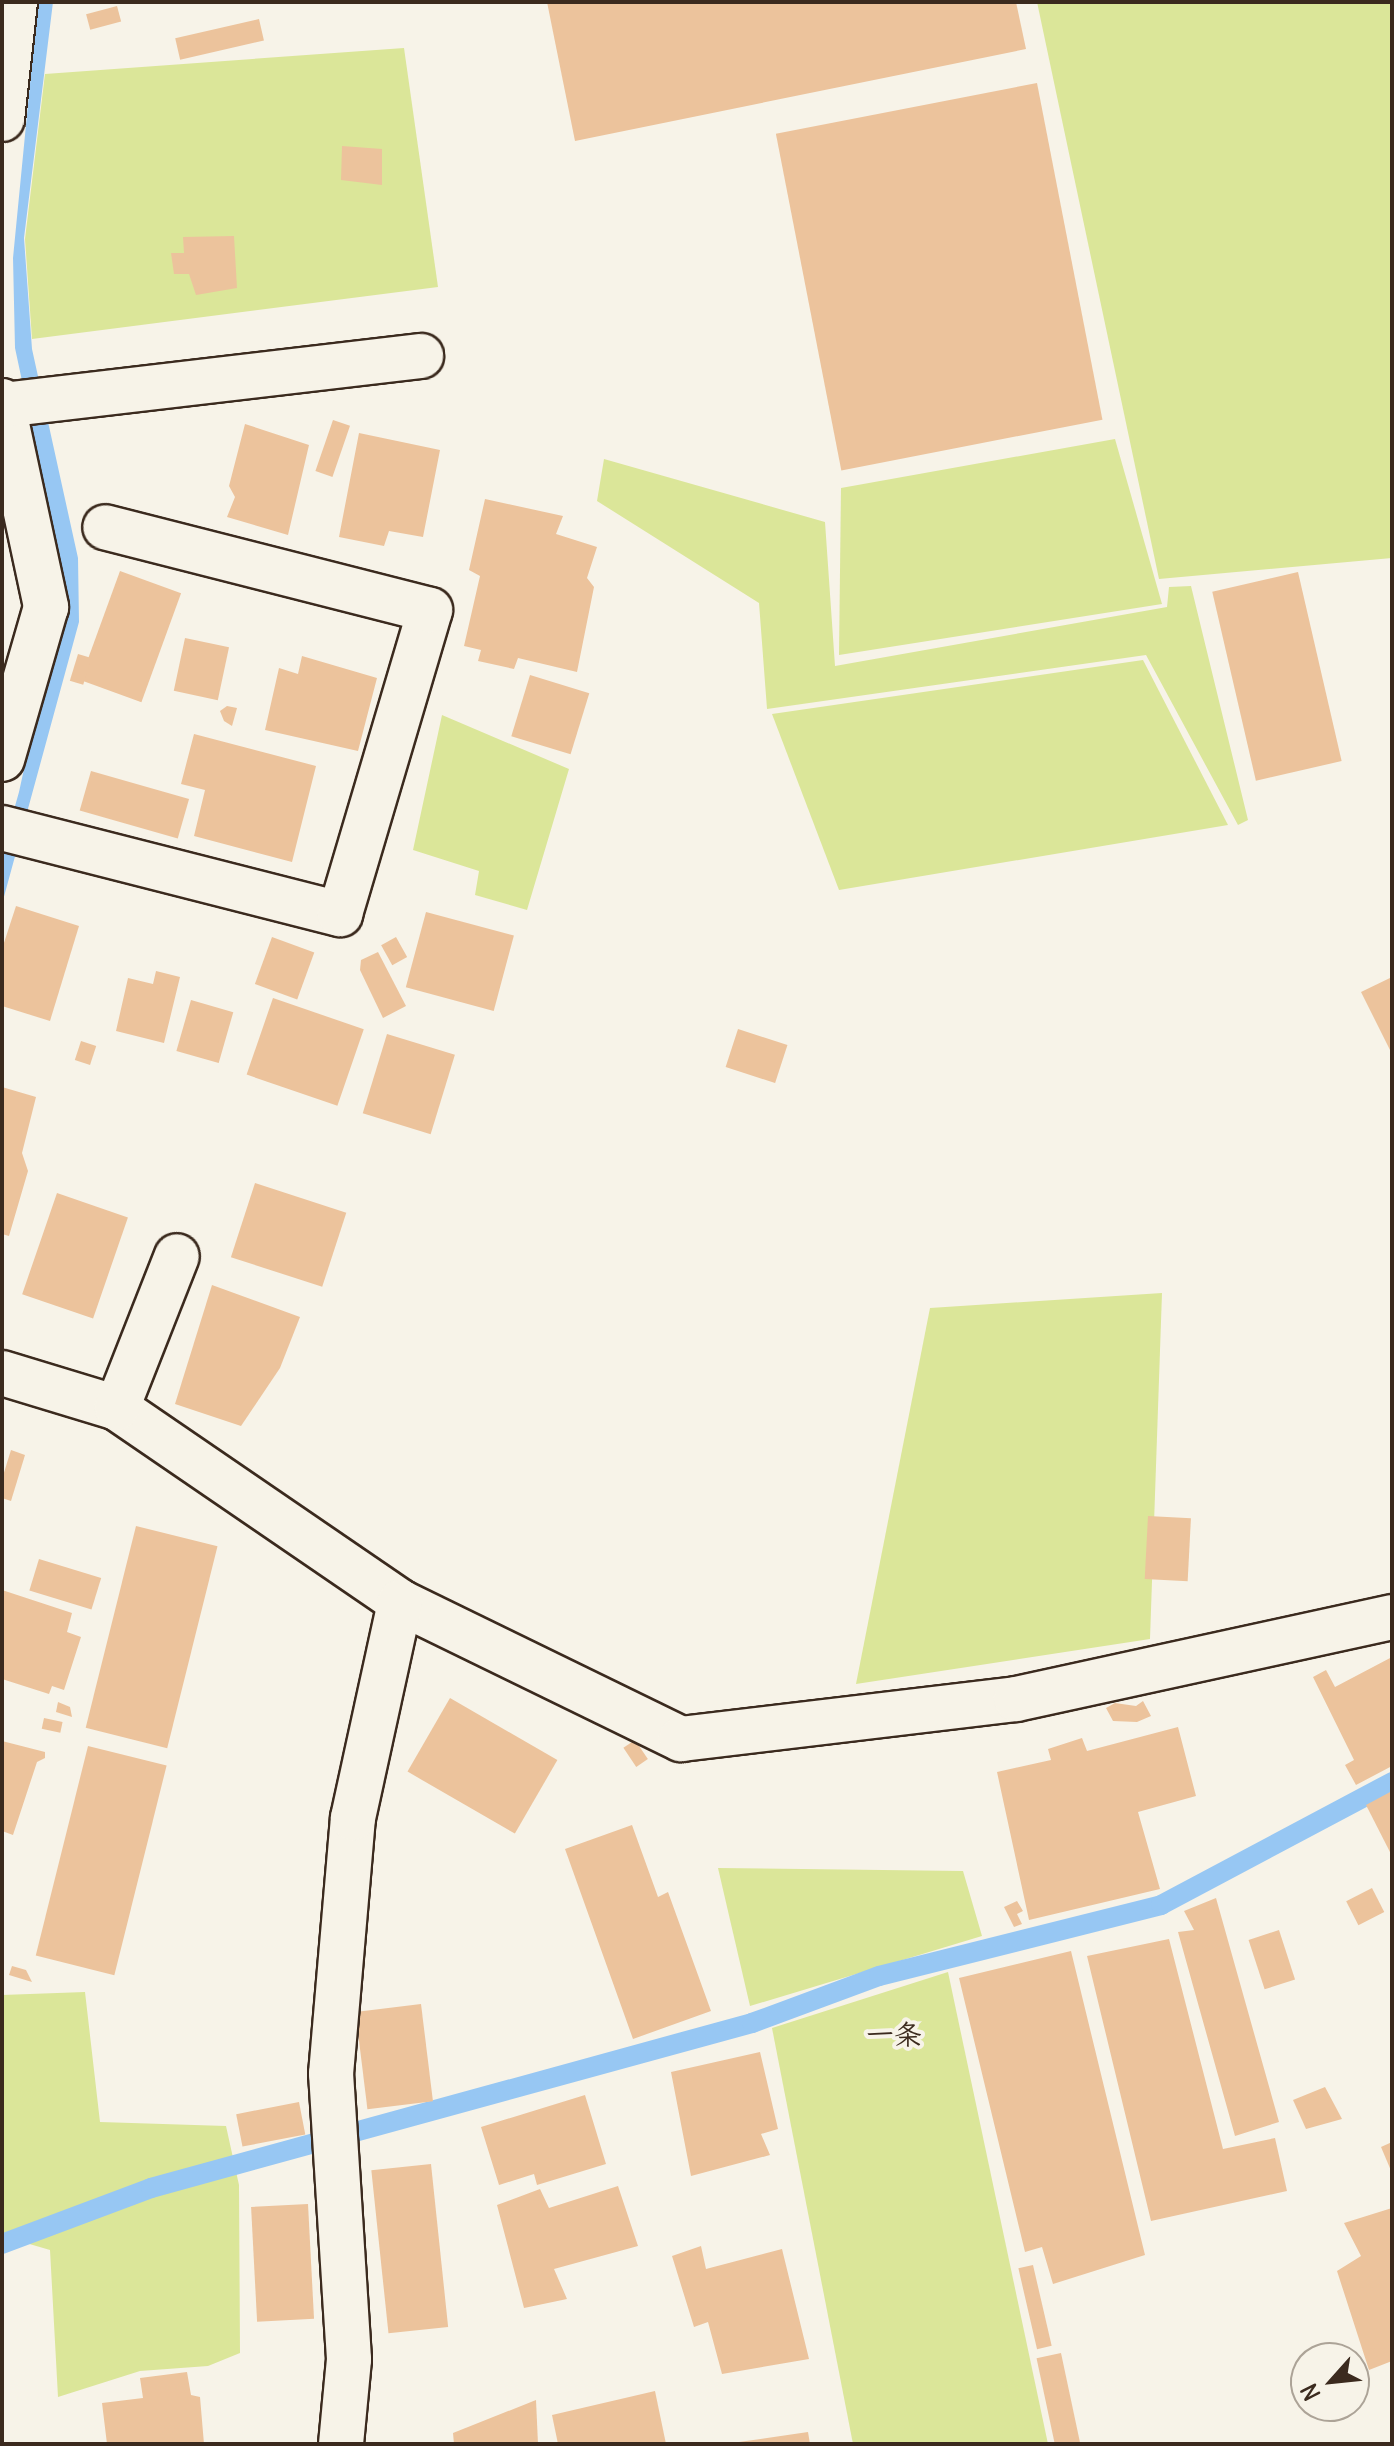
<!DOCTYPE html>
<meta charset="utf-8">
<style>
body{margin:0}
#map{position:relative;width:1394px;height:2446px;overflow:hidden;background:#f7f3e8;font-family:Delius,"Klee One",sans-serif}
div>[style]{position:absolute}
.green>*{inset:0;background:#dbe699}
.water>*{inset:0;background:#97c7f3}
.stream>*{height:20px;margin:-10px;padding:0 10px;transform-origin:10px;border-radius:10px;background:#97c7f3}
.building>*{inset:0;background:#ecc39c;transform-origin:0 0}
.roads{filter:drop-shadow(2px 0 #3b2a1e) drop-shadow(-2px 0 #3b2a1e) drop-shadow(0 2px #3b2a1e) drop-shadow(0 -2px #3b2a1e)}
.minor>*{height:44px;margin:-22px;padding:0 22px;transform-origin:22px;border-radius:22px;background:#f7f3e8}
span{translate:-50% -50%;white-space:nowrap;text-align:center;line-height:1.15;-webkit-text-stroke:8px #f7f3e8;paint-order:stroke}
.neighbourhood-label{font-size:28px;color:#3b2a1e;font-weight:700}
.frame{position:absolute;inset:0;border:4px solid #3b2a1e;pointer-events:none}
.north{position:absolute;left:1290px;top:2342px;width:80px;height:80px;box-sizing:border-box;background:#f7f3e8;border:2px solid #aca397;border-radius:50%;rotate:243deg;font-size:22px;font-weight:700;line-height:32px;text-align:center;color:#3b2a1e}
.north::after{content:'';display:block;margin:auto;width:28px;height:36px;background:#3b2a1e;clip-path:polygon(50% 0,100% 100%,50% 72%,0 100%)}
</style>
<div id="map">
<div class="green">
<div style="clip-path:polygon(1037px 2px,1392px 2px,1392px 558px,1159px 579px)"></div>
<div style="clip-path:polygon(404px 48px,438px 287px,32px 339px,25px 239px,45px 74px)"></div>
<div style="clip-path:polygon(1115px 439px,1162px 604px,839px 655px,841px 488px)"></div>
<div style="clip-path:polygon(604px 459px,825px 522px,835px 666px,1167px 607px,1169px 587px,1191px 586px,1248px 820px,1238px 825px,1146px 655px,767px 709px,759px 603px,597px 501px)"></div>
<div style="clip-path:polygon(1143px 660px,1228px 825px,839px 890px,772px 714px)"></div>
<div style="clip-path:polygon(442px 715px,569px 769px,527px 910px,475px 895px,479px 871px,413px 850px)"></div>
<div style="clip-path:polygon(1162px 1293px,1150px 1639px,856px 1684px,930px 1308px)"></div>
<div style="clip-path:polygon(718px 1868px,963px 1871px,982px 1936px,750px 2006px)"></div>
<div style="clip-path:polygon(948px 1972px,1048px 2444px,853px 2444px,772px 2028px)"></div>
<div style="clip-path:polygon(85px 1992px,100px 2122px,226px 2126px,239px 2185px,240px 2353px,208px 2366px,140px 2371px,58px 2397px,50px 2250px,2px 2236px,2px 1995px)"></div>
</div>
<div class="water">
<div style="clip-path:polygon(38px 2px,53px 2px,24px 238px,32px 349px,78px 558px,79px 622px,2px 904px,2px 852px,19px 792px,61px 599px,60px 559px,15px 348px,13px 258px)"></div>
</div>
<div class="stream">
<div style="left:2px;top:2244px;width:159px;rotate:-20.6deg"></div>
<div style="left:151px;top:2188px;width:623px;rotate:-15.35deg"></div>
<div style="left:752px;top:2023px;width:135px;rotate:-20.3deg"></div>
<div style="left:879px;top:1976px;width:291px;rotate:-14.1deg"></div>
<div style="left:1161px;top:1905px;width:262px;rotate:-28deg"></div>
</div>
<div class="building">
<div style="clip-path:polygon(547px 2px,1016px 2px,1026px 49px,575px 141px)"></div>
<div style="left:117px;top:6px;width:16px;height:32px;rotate:75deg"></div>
<div style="left:259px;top:19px;width:22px;height:86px;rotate:77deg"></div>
<div style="left:1037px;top:83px;width:343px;height:266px;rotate:79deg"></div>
<div style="clip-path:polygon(342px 146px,382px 149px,382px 185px,341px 180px)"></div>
<div style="clip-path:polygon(234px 236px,237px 288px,196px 295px,189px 274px,174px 274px,171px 253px,184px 253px,183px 237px)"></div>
<div style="left:333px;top:420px;width:18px;height:54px;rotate:19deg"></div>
<div style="clip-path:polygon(245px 424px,309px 445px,288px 535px,227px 517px,235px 497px,229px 486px)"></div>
<div style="clip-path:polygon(359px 433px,440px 450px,423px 537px,389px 531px,384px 546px,339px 537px)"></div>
<div style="clip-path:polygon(485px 499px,563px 516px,556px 534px,597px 547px,587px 578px,594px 587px,577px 672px,518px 658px,514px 669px,478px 661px,481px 650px,464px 646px,480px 576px,469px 570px)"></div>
<div style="left:120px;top:571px;width:65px;height:116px;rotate:20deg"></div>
<div style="left:1298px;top:572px;width:194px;height:88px;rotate:77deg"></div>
<div style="left:185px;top:638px;width:45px;height:54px;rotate:12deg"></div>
<div style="left:78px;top:654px;width:14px;height:28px;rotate:17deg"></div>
<div style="clip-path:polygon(302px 656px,377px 678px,358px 751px,265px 730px,279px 668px,298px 674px)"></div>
<div style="left:530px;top:675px;width:62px;height:64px;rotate:17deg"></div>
<div style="clip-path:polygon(227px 706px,237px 708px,232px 726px,224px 721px,220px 711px)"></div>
<div style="clip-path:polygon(194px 734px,316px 766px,292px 862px,194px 836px,205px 790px,181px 784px)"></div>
<div style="left:91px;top:771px;width:102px;height:41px;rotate:16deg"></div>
<div style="clip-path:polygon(16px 906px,79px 926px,50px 1021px,2px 1006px,2px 949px)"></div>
<div style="left:426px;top:912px;width:91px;height:78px;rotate:15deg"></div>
<div style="left:272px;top:937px;width:45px;height:50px;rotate:20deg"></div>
<div style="left:396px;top:937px;width:23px;height:17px;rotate:61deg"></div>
<div style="clip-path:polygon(378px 952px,406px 1006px,383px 1018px,360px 970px,361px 960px)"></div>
<div style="clip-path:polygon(156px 971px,180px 977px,164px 1043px,116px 1031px,128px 978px,153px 984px)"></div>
<div style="clip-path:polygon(1392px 977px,1392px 1054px,1361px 992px)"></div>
<div style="left:273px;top:998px;width:96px;height:81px;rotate:19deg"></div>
<div style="left:191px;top:1000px;width:44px;height:53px;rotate:16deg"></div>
<div style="left:738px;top:1029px;width:52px;height:40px;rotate:18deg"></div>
<div style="left:387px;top:1034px;width:71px;height:83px;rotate:17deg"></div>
<div style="left:81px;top:1041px;width:16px;height:20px;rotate:18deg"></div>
<div style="clip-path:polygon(2px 1087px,36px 1097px,22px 1153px,28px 1171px,9px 1236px,2px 1234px)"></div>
<div style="left:255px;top:1183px;width:96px;height:78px;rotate:18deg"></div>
<div style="left:57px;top:1193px;width:75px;height:107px;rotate:19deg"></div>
<div style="clip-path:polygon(212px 1285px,300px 1317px,280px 1368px,241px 1426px,175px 1404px)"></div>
<div style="clip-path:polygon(11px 1450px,25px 1455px,11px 1501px,2px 1498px,2px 1479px)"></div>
<div style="left:1148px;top:1516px;width:43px;height:63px;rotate:3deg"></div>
<div style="left:136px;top:1526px;width:84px;height:208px;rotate:14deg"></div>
<div style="left:39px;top:1559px;width:65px;height:33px;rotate:17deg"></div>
<div style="clip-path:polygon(2px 1590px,72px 1613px,67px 1632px,81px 1637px,64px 1690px,52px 1686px,49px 1694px,2px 1679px)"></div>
<div style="clip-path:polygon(1392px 1657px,1392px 1766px,1356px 1785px,1345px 1765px,1354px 1760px,1313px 1677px,1326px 1670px,1335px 1687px)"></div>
<div style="left:450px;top:1698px;width:124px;height:85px;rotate:30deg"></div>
<div style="clip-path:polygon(1143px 1701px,1151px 1716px,1137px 1722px,1113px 1721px,1106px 1708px,1115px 1703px,1136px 1706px)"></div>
<div style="clip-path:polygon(58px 1702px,70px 1707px,72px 1717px,56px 1712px)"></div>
<div style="left:44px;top:1718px;width:19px;height:11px;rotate:12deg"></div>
<div style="clip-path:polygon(1178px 1727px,1196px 1796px,1138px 1812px,1160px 1889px,1029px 1920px,997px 1772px,1051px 1760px,1048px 1749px,1082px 1738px,1087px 1751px)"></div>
<div style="left:635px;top:1740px;width:23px;height:14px;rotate:56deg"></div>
<div style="clip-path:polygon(2px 1741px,45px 1752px,45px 1758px,37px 1762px,13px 1835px,2px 1831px)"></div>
<div style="left:88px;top:1746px;width:81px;height:216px;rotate:14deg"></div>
<div style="clip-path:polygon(1392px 1791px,1392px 1856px,1366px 1805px)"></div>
<div style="clip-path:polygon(632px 1825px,658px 1897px,668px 1892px,711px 2011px,633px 2039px,565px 1849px)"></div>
<div style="left:1372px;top:1888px;width:27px;height:29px;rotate:63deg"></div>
<div style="clip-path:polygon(1216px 1898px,1279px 2122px,1235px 2136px,1178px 1932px,1194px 1930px,1184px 1911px)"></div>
<div style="clip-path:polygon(1017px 1901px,1023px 1911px,1017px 1914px,1022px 1924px,1014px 1927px,1004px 1907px)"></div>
<div style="left:1279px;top:1930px;width:52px;height:32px;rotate:72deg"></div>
<div style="clip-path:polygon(1169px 1939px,1223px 2149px,1275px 2138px,1287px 2191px,1151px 2221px,1087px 1956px)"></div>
<div style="clip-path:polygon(1071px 1951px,1145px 2255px,1053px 2284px,1042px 2247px,1025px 2252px,959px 1978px)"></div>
<div style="clip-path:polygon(12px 1966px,26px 1970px,32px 1982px,9px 1975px)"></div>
<div style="left:421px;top:2004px;width:98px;height:66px;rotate:83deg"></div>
<div style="clip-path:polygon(760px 2052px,778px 2129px,761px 2134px,770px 2155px,691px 2176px,671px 2072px)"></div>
<div style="clip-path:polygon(1325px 2087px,1342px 2119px,1306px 2129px,1293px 2100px)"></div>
<div style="clip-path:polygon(585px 2095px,606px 2164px,537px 2185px,534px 2174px,499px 2185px,481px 2127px)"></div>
<div style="left:299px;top:2102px;width:33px;height:64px;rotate:79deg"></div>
<div style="clip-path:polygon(1392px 2142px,1392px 2173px,1381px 2147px)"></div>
<div style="left:431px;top:2164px;width:164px;height:60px;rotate:84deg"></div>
<div style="clip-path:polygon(618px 2186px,638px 2246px,554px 2269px,567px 2299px,524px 2308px,497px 2205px,540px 2189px,549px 2208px)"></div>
<div style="left:308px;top:2204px;width:115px;height:57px;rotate:87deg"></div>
<div style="clip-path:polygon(1392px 2208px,1392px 2361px,1369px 2370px,1337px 2271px,1361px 2256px,1344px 2223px)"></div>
<div style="clip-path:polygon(701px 2246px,706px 2269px,782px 2249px,809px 2359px,722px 2374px,708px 2322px,694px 2327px,672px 2256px)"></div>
<div style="left:1033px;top:2265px;width:83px;height:15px;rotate:77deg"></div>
<div style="left:1061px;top:2353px;width:93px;height:25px;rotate:78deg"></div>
<div style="clip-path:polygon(187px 2372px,191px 2395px,200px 2397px,204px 2444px,107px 2444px,102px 2403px,143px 2398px,140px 2378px)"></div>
<div style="clip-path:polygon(655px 2391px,666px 2444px,558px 2444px,552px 2415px)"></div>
<div style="clip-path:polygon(536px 2400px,538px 2444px,454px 2444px,453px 2433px)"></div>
<div style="clip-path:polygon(808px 2432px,810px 2444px,739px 2444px,739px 2442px)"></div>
</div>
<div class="roads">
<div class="minor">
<div style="left:2px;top:119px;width:118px;rotate:-83.7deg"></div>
<div style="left:2px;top:401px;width:211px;rotate:77.9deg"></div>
<div style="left:46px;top:607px;width:158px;rotate:106.1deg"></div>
<div style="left:3px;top:405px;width:421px;rotate:-6.7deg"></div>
<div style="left:2px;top:828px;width:349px;rotate:14.3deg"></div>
<div style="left:340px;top:914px;width:317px;rotate:-73.5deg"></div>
<div style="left:430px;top:610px;width:335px;rotate:-165.7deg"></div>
<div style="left:2px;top:1373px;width:120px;rotate:16.9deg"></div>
<div style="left:117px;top:1408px;width:343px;rotate:34.4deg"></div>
<div style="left:400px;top:1602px;width:313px;rotate:26deg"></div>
<div style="left:681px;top:1739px;width:337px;rotate:-6.8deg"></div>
<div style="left:1016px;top:1699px;width:385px;rotate:-12.3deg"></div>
<div style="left:117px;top:1408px;width:163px;rotate:-68.5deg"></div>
<div style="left:341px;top:2444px;width:85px;rotate:-84.6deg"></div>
<div style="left:349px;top:2359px;width:286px;rotate:-93.6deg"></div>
<div style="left:331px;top:2074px;width:257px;rotate:-85.1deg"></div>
<div style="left:353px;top:1818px;width:221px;rotate:-77.7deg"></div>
</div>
</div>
<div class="neighbourhood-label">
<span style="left:894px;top:2034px">一条</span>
</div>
<div class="frame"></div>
<div class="north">N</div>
</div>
